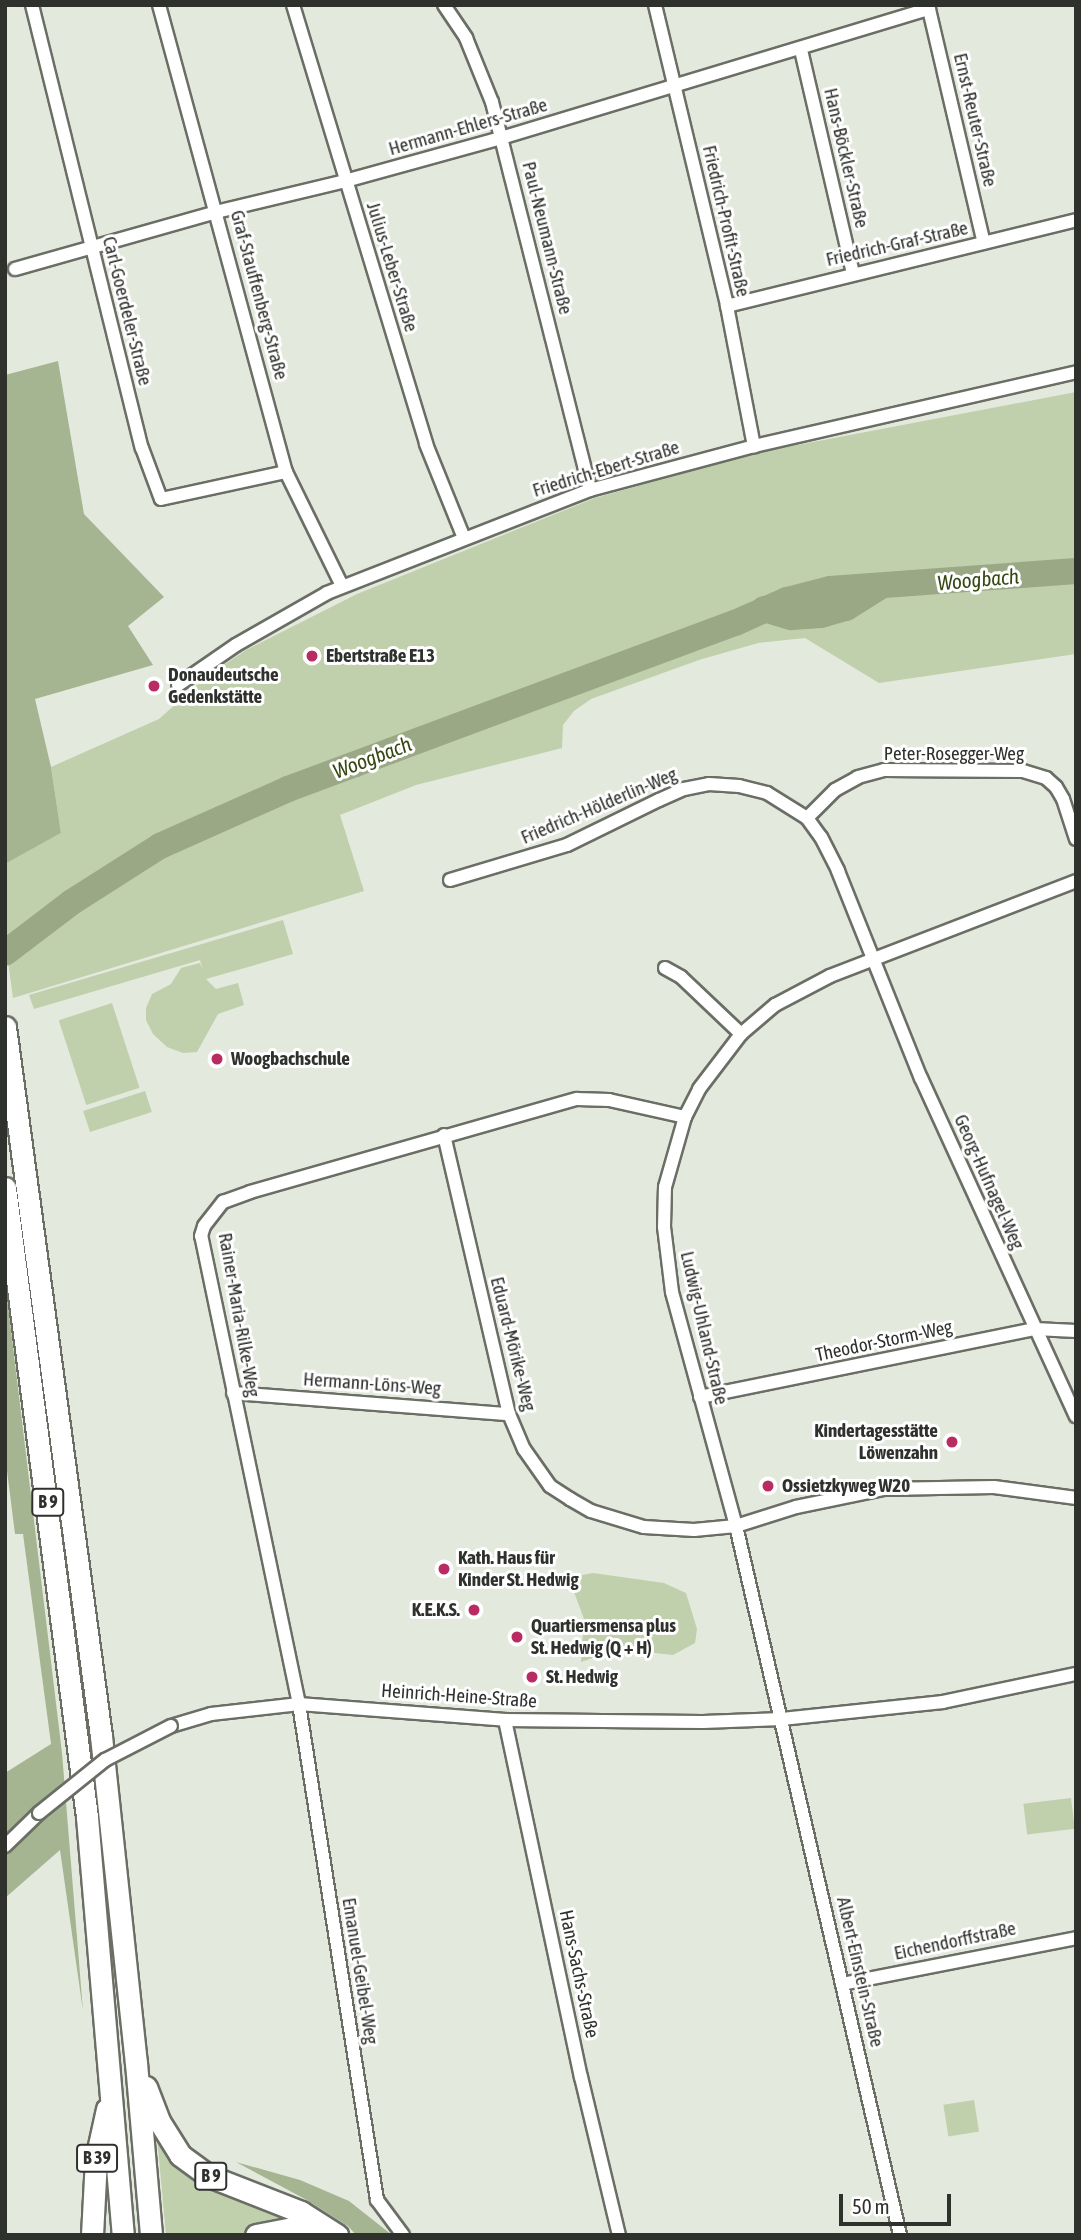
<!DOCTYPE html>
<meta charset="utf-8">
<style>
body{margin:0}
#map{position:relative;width:1081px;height:2240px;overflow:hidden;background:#e4e9de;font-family:"Asap Condensed",sans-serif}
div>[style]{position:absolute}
.green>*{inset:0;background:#c0cfac;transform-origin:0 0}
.forest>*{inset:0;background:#a6b591}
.stream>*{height:4.5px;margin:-2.25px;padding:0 2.25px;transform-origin:2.25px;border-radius:2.25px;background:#9aa886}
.river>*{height:26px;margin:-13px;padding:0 13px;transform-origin:13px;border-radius:13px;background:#9aa886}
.roads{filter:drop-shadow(2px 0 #6a6e65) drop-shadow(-2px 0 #6a6e65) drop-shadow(0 2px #6a6e65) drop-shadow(0 -2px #6a6e65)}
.street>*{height:12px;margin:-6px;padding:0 6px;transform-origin:6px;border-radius:6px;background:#fff}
.highway>*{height:21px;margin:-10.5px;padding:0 10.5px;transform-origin:10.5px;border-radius:10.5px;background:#fff}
.bridges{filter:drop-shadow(2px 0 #6a6e65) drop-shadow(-2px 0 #6a6e65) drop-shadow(0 2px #6a6e65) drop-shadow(0 -2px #6a6e65)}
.street-bridge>*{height:12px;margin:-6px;padding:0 6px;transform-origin:6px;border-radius:6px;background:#fff}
.dots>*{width:19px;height:19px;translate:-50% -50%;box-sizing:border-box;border:4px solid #fff;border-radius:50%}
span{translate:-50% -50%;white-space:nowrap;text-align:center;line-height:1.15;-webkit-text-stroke:6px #fff;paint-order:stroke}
.shield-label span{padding:2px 5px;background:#fff;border:2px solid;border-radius:5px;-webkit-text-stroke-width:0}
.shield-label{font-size:18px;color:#2f312d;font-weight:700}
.street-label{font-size:19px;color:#2f312d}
.poi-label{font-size:19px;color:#2f312d;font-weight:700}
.left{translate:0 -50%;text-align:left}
.right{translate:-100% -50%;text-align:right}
.water-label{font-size:21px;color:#364812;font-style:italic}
.frame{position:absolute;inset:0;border:7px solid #2f312d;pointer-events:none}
.scale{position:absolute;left:839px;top:2194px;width:112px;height:32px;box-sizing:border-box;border:4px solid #2f312d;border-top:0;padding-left:9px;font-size:21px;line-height:24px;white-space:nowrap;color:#2f312d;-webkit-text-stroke:5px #fff;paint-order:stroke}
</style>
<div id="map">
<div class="green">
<div style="clip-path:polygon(1076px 392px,1076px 654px,879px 683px,805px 638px,758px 643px,699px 660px,591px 699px,574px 711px,563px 725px,562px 748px,416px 785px,340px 815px,364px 891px,13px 998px,5px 939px,5px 864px,61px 833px,51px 767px,159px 719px,206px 677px,246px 650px,357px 594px,595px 498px,756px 453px)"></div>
<div style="clip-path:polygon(283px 920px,293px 954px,206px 979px,216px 989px,238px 983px,244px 1005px,218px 1014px,197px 1052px,183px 1053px,167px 1047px,153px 1034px,146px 1020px,146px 1008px,152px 994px,171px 984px,181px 968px,200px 963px,203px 970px,200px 960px,34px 1009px,29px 995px)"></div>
<div style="left:112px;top:1003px;width:89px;height:56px;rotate:72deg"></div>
<div style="left:145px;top:1091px;width:22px;height:65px;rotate:72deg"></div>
<div style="clip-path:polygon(593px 1573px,664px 1583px,686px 1593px,697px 1629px,695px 1643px,673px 1655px,619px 1649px,581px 1662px,584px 1619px,571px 1584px,577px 1576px)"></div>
<div style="left:1071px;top:1798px;width:31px;height:48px;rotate:83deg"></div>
<div style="left:974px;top:2100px;width:32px;height:31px;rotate:81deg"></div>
<div style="clip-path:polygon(157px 2137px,295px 2219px,272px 2220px,240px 2235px,166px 2235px)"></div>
</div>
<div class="forest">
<div style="clip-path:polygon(58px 361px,84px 514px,164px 597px,128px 626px,153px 665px,35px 699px,51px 767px,61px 833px,5px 864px,5px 375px)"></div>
<div style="clip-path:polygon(5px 1280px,62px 1753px,83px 2011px,60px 1850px,5px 1898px,5px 1773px,51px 1744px,23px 1534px,15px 1534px,5px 1455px)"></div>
<div style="clip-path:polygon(236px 2162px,300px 2180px,349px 2201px,392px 2235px,356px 2235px,348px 2226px,305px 2199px)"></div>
</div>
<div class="stream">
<div style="left:358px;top:774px;width:11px;rotate:-75deg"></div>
</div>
<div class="river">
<div style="left:764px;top:609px;width:28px;rotate:17deg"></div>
<div style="left:791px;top:617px;width:30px;rotate:-4deg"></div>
<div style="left:821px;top:615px;width:26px;rotate:-16deg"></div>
<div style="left:846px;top:608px;width:40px;rotate:-32deg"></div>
<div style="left:5px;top:953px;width:84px;rotate:-37.3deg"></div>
<div style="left:72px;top:902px;width:104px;rotate:-32.5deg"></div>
<div style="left:160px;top:846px;width:140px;rotate:-24deg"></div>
<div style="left:288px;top:789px;width:477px;rotate:-20.4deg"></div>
<div style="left:735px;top:623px;width:57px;rotate:-23.9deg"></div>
<div style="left:787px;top:600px;width:44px;rotate:-14.3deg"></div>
<div style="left:830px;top:589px;width:247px;rotate:-4.2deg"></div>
</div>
<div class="roads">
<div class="street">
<div style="left:32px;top:5px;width:456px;rotate:76.1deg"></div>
<div style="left:142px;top:448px;width:54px;rotate:69.6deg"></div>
<div style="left:161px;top:499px;width:128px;rotate:-12.2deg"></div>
<div style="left:159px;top:5px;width:484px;rotate:74.8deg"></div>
<div style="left:286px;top:472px;width:127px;rotate:63.8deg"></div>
<div style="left:293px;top:5px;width:459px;rotate:73.1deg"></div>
<div style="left:426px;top:444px;width:101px;rotate:68deg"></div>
<div style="left:444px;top:5px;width:40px;rotate:56deg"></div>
<div style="left:466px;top:38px;width:69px;rotate:67.9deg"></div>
<div style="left:492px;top:102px;width:400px;rotate:75.8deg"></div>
<div style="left:655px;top:5px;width:309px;rotate:76.5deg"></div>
<div style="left:727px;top:306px;width:143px;rotate:79.1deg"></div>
<div style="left:928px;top:5px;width:244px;rotate:76.8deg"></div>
<div style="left:801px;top:50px;width:230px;rotate:76.9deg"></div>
<div style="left:15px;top:269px;width:209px;rotate:-15.8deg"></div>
<div style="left:216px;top:212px;width:133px;rotate:-13.5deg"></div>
<div style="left:345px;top:181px;width:162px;rotate:-15.4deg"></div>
<div style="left:501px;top:138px;width:447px;rotate:-16.8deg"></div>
<div style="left:727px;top:306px;width:359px;rotate:-13.8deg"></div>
<div style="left:178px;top:685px;width:70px;rotate:-34.6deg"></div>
<div style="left:236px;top:645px;width:105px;rotate:-29.7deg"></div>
<div style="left:327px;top:593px;width:282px;rotate:-21.4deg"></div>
<div style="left:590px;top:490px;width:170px;rotate:-15deg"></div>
<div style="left:754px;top:446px;width:330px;rotate:-12.9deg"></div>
<div style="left:807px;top:818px;width:40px;rotate:-45deg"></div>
<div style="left:835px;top:790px;width:26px;rotate:-29deg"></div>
<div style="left:858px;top:777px;width:27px;rotate:-15deg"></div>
<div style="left:884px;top:770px;width:139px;rotate:0.4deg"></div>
<div style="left:1023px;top:771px;width:24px;rotate:17deg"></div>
<div style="left:1046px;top:778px;width:13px;rotate:42deg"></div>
<div style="left:1056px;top:787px;width:14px;rotate:60deg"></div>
<div style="left:1063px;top:799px;width:42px;rotate:72deg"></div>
<div style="left:450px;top:880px;width:122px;rotate:-16.7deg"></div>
<div style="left:567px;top:845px;width:102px;rotate:-26.1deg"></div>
<div style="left:659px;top:800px;width:27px;rotate:-24deg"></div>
<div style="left:684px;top:789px;width:25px;rotate:-11deg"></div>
<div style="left:709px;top:784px;width:30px;rotate:4deg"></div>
<div style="left:739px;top:786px;width:29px;rotate:14deg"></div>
<div style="left:767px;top:793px;width:47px;rotate:32deg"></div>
<div style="left:807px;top:818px;width:24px;rotate:54deg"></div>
<div style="left:821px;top:837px;width:38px;rotate:63deg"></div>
<div style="left:838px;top:871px;width:223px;rotate:68.2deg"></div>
<div style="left:921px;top:1078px;width:372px;rotate:65.4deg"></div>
<div style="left:665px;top:968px;width:18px;rotate:29deg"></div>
<div style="left:681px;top:977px;width:83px;rotate:43.5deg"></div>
<div style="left:444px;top:1135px;width:286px;rotate:76.9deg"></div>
<div style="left:509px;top:1414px;width:38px;rotate:67deg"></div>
<div style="left:524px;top:1449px;width:45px;rotate:54.9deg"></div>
<div style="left:550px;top:1486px;width:24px;rotate:33deg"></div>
<div style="left:570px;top:1499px;width:24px;rotate:30deg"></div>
<div style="left:591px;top:1511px;width:55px;rotate:16.8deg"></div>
<div style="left:644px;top:1527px;width:50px;rotate:3.4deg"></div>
<div style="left:694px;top:1530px;width:42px;rotate:-5.4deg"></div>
<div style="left:736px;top:1526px;width:63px;rotate:-17.6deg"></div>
<div style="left:796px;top:1507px;width:90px;rotate:-11.6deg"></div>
<div style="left:884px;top:1489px;width:110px;rotate:-1deg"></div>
<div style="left:994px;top:1487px;width:83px;rotate:7.6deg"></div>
<div style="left:233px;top:1393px;width:277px;rotate:4.4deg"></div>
<div style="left:700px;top:1397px;width:342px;rotate:-11.5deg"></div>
<div style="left:1035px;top:1329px;width:41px;rotate:2.8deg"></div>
<div style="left:505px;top:1720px;width:365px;rotate:78deg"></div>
<div style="left:581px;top:2077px;width:163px;rotate:76.5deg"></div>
<div style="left:171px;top:1726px;width:42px;rotate:-16.7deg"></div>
<div style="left:211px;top:1714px;width:89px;rotate:-6.5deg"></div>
<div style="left:299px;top:1704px;width:207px;rotate:4.4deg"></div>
<div style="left:505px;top:1720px;width:198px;rotate:0.6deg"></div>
<div style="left:703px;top:1722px;width:79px;rotate:-2.2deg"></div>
<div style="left:782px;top:1719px;width:162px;rotate:-6deg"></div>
<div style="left:943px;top:1702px;width:136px;rotate:-11.9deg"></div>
<div style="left:5px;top:1846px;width:47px;rotate:-44.1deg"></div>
<div style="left:842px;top:1984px;width:238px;rotate:-11.1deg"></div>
<div style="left:403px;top:2235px;width:44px;rotate:-126.6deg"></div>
<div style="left:377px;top:2200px;width:502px;rotate:-98.94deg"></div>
<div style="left:299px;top:1704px;width:478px;rotate:-101.8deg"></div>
<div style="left:201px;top:1236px;width:10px;rotate:-73deg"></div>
<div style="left:204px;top:1226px;width:31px;rotate:-52deg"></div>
<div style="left:223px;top:1202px;width:29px;rotate:-20deg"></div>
<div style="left:250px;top:1192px;width:340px;rotate:-15.9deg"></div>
<div style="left:577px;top:1099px;width:32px;rotate:2deg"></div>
<div style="left:609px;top:1100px;width:78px;rotate:12.6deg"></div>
<div style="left:900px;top:2235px;width:728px;rotate:-103.02deg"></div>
<div style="left:736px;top:1526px;width:243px;rotate:-105.3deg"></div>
<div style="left:672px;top:1292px;width:65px;rotate:-97deg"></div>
<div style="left:664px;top:1227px;width:40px;rotate:-88.6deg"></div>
<div style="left:665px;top:1187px;width:73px;rotate:-74.1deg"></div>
<div style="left:685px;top:1117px;width:31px;rotate:-63deg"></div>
<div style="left:699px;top:1089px;width:69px;rotate:-52.6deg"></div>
<div style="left:741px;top:1034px;width:45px;rotate:-40.5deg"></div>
<div style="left:775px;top:1005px;width:62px;rotate:-27.8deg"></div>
<div style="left:830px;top:976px;width:264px;rotate:-21.1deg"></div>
</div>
<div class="highway">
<div style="left:5px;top:1027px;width:715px;rotate:82.29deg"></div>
<div style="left:101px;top:1736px;width:329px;rotate:83.9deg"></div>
<div style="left:136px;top:2063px;width:173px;rotate:85deg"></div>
<div style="left:5px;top:1188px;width:634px;rotate:82.57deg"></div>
<div style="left:87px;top:1817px;width:420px;rotate:85.1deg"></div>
<div style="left:146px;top:2087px;width:36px;rotate:69deg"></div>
<div style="left:159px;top:2121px;width:40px;rotate:58deg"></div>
<div style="left:180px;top:2155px;width:36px;rotate:36deg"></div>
<div style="left:209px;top:2176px;width:99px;rotate:21.4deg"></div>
<div style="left:301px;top:2212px;width:43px;rotate:32.6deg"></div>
<div style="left:92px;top:2235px;width:76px;rotate:-87deg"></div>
<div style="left:96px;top:2159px;width:51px;rotate:-77.6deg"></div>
<div style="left:256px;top:2235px;width:37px;rotate:-11deg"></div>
<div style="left:292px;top:2228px;width:16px;rotate:27deg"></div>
</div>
</div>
<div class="bridges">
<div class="street-bridge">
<div style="left:39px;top:1813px;width:85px;rotate:-38.8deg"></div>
<div style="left:105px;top:1760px;width:74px;rotate:-27.3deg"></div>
</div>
</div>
<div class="dots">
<div style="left:312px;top:656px;background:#b92c61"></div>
<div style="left:154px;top:686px;background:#b92c61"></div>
<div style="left:217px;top:1059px;background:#b92c61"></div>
<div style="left:952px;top:1442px;background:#b92c61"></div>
<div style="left:768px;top:1486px;background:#b92c61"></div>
<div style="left:444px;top:1569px;background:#b92c61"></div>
<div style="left:474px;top:1610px;background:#b92c61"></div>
<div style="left:517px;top:1637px;background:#b92c61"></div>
<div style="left:532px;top:1677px;background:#b92c61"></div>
</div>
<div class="shield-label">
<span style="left:48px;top:1502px">B 9</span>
<span style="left:97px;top:2158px">B 39</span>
<span style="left:211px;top:2176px">B 9</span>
</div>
<div class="street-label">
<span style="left:975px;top:120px;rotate:77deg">Ernst-Reuter-Straße</span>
<span style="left:468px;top:127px;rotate:-16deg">Hermann-Ehlers-Straße</span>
<span style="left:846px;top:158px;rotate:77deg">Hans-Böckler-Straße</span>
<span style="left:726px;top:221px;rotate:77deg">Friedrich-Profit-Straße</span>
<span style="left:547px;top:238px;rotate:76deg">Paul-Neumann-Straße</span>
<span style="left:897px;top:244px;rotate:-13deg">Friedrich-Graf-Straße</span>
<span style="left:392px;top:267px;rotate:73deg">Julius-Leber-Straße</span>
<span style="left:259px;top:295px;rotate:75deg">Graf-Stauffenberg-Straße</span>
<span style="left:127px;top:311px;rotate:76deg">Carl-Goerdeler-Straße</span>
<span style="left:606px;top:469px;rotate:-17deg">Friedrich-Ebert-Straße</span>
<span style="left:954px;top:754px">Peter-Rosegger-Weg</span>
<span style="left:599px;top:806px;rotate:-23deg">Friedrich-Hölderlin-Weg</span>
<span style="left:989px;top:1182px;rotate:66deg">Georg-Hufnagel-Weg</span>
<span style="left:239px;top:1315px;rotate:80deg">Rainer-Maria-Rilke-Weg</span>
<span style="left:704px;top:1328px;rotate:77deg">Ludwig-Uhland-Straße</span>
<span style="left:884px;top:1341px;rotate:-12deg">Theodor-Storm-Weg</span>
<span style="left:513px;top:1344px;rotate:76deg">Eduard-Mörike-Weg</span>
<span style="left:372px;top:1384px;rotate:4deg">Hermann-Löns-Weg</span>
<span style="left:459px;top:1696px;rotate:4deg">Heinrich-Heine-Straße</span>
<span style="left:955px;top:1941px;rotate:-12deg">Eichendorffstraße</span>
<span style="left:360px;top:1971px;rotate:81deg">Emanuel-Geibel-Weg</span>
<span style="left:860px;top:1972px;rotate:77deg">Albert-Einstein-Straße</span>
<span style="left:579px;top:1974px;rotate:78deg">Hans-Sachs-Straße</span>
</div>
<div class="poi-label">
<span class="left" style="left:326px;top:656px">Ebertstraße E13</span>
<span class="left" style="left:168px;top:686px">Donaudeutsche<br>Gedenkstätte</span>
<span class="left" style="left:231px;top:1059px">Woogbachschule</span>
<span class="right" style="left:938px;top:1442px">Kindertagesstätte<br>Löwenzahn</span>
<span class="left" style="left:782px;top:1486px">Ossietzkyweg W20</span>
<span class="left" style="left:458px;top:1569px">Kath. Haus für<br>Kinder St. Hedwig</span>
<span class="right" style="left:460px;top:1610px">K.E.K.S.</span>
<span class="left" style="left:531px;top:1637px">Quartiersmensa plus<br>St. Hedwig (Q + H)</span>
<span class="left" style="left:546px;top:1677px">St. Hedwig</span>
</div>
<div class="water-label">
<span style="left:978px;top:579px;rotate:-5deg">Woogbach</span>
<span style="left:372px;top:757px;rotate:-21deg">Woogbach</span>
</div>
<div class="frame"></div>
<div class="scale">50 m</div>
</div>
